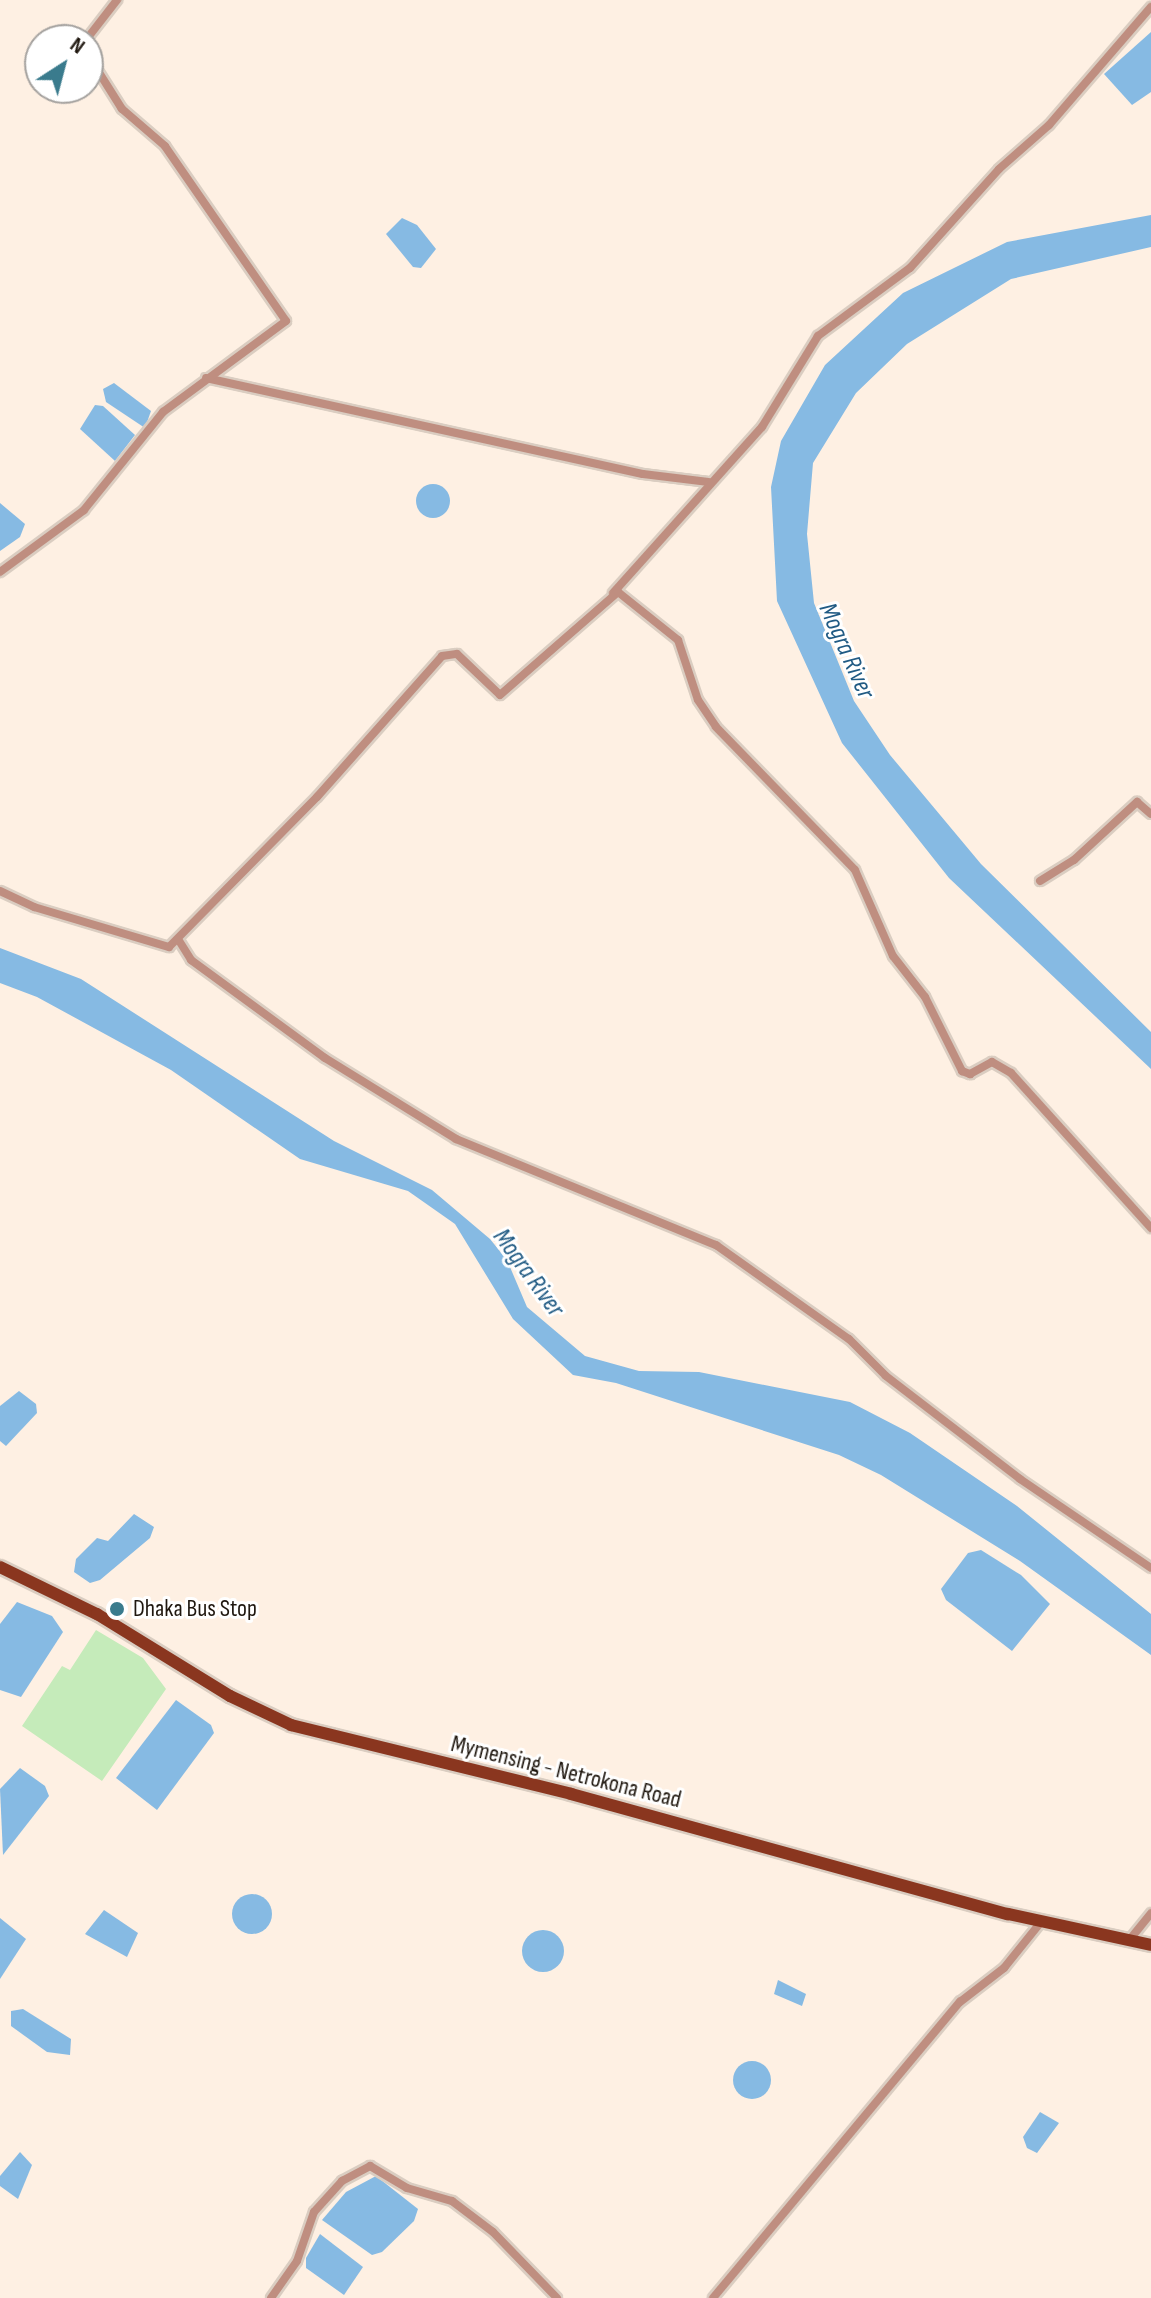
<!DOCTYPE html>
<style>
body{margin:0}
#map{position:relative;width:1151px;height:2298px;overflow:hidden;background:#fef0e3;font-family:"Sofia Sans Condensed",sans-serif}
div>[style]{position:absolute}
.green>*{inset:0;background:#c5ebba}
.water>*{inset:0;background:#86bae3}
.round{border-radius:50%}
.roads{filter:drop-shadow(2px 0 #dacdc1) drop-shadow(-2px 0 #dacdc1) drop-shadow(0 2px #dacdc1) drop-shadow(0 -2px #dacdc1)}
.street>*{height:8px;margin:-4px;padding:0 4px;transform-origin:4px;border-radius:4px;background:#bf8e80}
.primary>*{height:12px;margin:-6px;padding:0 6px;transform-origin:6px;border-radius:6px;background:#8a361f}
.dots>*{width:22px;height:22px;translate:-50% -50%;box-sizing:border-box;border:4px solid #fff;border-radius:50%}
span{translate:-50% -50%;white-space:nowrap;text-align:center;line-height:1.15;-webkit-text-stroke:6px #fff;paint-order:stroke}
.poi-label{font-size:24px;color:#1f170f}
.left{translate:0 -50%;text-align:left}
.street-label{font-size:24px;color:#1f170f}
.water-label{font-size:26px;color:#215b84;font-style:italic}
.north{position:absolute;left:24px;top:24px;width:80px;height:80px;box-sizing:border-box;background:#fff;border:2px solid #a5a29f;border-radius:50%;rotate:36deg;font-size:22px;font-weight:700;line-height:32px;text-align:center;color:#1f170f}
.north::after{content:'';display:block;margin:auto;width:28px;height:36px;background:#3a7b8d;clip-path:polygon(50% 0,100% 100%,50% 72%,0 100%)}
</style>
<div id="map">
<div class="green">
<div style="clip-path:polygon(96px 1630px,143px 1658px,166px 1689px,102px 1781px,22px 1726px,62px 1666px,70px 1670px)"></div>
</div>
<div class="water">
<div style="clip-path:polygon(1151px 32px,1151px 92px,1132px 105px,1104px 74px)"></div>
<div style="clip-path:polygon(1151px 215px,1151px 247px,1011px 279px,907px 344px,856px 393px,813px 463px,807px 534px,814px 603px,854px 701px,890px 755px,981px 864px,1151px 1032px,1151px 1069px,949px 878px,842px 743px,777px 601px,771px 487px,781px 441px,825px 365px,903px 293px,1007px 242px)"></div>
<div style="clip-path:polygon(402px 218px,417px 225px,436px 249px,421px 268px,413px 267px,386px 234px)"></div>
<div style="clip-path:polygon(114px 383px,151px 411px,145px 428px,106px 402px,103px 389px)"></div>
<div style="clip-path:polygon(95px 405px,103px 406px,135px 435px,115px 461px,80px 429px)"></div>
<div class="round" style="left:416px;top:484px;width:34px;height:34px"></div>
<div style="clip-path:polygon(0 503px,25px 524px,20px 537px,0 551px)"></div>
<div style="clip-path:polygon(0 948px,81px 979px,334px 1141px,432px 1190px,490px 1239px,507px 1260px,527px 1307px,585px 1356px,639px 1371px,699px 1372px,850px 1402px,910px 1433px,1017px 1506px,1151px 1614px,1151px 1655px,1020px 1561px,881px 1475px,839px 1455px,616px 1383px,573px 1375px,513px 1319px,455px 1224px,408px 1191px,300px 1159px,171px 1070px,37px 997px,0 983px)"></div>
<div style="clip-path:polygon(19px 1391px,36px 1404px,37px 1413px,6px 1446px,0 1441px,0 1406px)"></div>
<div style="clip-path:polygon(134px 1514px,154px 1527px,150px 1538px,100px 1580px,90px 1583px,74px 1572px,76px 1559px,97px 1538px,108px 1541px)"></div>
<div style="clip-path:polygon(981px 1550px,1021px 1575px,1050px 1604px,1012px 1651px,946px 1600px,941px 1589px,968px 1553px)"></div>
<div style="clip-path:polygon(17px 1602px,52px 1616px,63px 1632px,21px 1697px,0 1690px,0 1624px)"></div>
<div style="clip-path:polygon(176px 1700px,211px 1725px,214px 1733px,157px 1810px,116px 1778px)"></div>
<div style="clip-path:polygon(20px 1768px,45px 1786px,49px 1796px,3px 1855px,0 1789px)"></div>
<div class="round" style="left:232px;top:1894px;width:40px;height:40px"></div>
<div style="clip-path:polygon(104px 1910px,138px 1933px,127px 1957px,85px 1934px)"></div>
<div style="clip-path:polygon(0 1918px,26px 1939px,0 1979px)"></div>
<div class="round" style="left:522px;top:1930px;width:42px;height:42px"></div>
<div style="clip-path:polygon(778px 1980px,806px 1994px,802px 2006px,774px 1994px)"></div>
<div style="clip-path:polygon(23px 2009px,71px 2039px,70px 2055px,47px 2052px,11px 2026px,11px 2011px)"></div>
<div class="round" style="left:733px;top:2061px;width:38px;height:38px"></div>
<div style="clip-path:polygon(1040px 2112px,1059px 2123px,1037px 2153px,1027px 2148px,1023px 2137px)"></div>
<div style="clip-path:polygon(20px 2152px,32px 2165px,18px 2199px,0 2186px,0 2176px)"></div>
<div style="clip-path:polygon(376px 2176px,418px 2209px,414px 2221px,382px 2252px,372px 2255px,322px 2220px,346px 2192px)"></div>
<div style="clip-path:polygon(320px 2234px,363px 2267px,344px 2295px,306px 2268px,306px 2258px)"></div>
</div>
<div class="roads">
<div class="street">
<div style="left:86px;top:40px;width:51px;rotate:-52.2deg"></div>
<div style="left:206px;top:378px;width:447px;rotate:12.4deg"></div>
<div style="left:643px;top:474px;width:66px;rotate:6.9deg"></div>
<div style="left:0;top:572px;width:104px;rotate:-36.4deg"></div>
<div style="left:84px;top:510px;width:126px;rotate:-51.1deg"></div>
<div style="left:163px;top:412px;width:153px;rotate:-36.5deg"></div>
<div style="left:286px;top:321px;width:213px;rotate:-124.7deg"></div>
<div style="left:165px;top:146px;width:57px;rotate:-139.3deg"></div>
<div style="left:122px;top:109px;width:64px;rotate:-122.2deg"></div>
<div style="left:613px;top:593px;width:223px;rotate:-48.1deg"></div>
<div style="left:762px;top:427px;width:107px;rotate:-58.4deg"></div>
<div style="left:818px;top:336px;width:114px;rotate:-36.5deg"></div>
<div style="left:910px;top:268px;width:133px;rotate:-48deg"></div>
<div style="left:999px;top:169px;width:67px;rotate:-41.3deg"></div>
<div style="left:1049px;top:125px;width:156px;rotate:-49.2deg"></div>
<div style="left:1040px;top:881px;width:40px;rotate:-32deg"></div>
<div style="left:1074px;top:860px;width:86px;rotate:-42.6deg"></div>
<div style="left:1137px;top:802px;width:18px;rotate:41deg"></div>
<div style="left:0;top:891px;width:38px;rotate:25deg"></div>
<div style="left:34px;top:907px;width:141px;rotate:16.5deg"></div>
<div style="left:169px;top:947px;width:211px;rotate:-45.4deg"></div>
<div style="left:317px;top:797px;width:188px;rotate:-48.4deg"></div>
<div style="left:442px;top:656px;width:15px;rotate:-8deg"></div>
<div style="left:457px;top:654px;width:59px;rotate:43.6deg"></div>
<div style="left:500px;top:695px;width:157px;rotate:-41.1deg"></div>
<div style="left:618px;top:592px;width:77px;rotate:38.7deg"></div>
<div style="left:678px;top:640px;width:63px;rotate:71.6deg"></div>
<div style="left:698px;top:700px;width:32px;rotate:56deg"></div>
<div style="left:716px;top:727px;width:199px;rotate:45.8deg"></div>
<div style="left:855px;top:870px;width:94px;rotate:66.2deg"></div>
<div style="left:893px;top:956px;width:52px;rotate:52deg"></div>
<div style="left:925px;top:997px;width:83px;rotate:63.4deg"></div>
<div style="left:962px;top:1071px;width:9px;rotate:21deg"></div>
<div style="left:970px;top:1074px;width:25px;rotate:-29deg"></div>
<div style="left:992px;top:1062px;width:22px;rotate:30deg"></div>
<div style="left:1011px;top:1073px;width:209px;rotate:47.9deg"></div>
<div style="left:178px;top:939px;width:25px;rotate:58deg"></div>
<div style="left:191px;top:960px;width:166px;rotate:36.2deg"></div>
<div style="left:325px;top:1058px;width:154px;rotate:31.7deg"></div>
<div style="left:456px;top:1139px;width:281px;rotate:22.2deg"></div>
<div style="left:716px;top:1245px;width:163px;rotate:35.3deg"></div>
<div style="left:849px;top:1339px;width:52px;rotate:45deg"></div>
<div style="left:886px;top:1376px;width:169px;rotate:37.5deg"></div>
<div style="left:1020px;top:1479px;width:158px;rotate:34.2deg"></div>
<div style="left:1131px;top:1938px;width:32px;rotate:-51deg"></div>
<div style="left:271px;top:2298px;width:45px;rotate:-54.9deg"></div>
<div style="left:297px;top:2261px;width:52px;rotate:-70.9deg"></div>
<div style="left:314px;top:2212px;width:42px;rotate:-47.9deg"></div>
<div style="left:342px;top:2181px;width:32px;rotate:-28deg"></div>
<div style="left:370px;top:2166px;width:43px;rotate:30.7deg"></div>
<div style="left:407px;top:2188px;width:47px;rotate:16.1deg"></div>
<div style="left:452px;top:2201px;width:51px;rotate:37.1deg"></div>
<div style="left:493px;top:2232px;width:92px;rotate:45.9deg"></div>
<div style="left:713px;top:2298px;width:386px;rotate:-50.2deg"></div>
<div style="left:960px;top:2002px;width:56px;rotate:-37.7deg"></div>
<div style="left:1004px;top:1968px;width:59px;rotate:-51.2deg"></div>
</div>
<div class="primary">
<div style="left:0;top:1567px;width:108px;rotate:25.9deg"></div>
<div style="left:97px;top:1614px;width:156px;rotate:31.7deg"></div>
<div style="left:230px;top:1696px;width:68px;rotate:25.4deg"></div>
<div style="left:291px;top:1725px;width:288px;rotate:13.8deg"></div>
<div style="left:571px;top:1794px;width:453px;rotate:15.4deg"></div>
<div style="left:1008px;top:1914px;width:146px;rotate:12.2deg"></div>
</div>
</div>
<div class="dots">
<div style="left:117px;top:1609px;background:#3a7b8d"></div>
</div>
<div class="poi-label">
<span class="left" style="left:133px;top:1609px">Dhaka Bus Stop</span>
</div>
<div class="street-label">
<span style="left:566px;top:1772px;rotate:14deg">Mymensing - Netrokona Road</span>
</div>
<div class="water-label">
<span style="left:846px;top:651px;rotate:66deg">Mogra River</span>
<span style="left:528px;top:1273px;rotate:54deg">Mogra River</span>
</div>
<div class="north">N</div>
</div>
